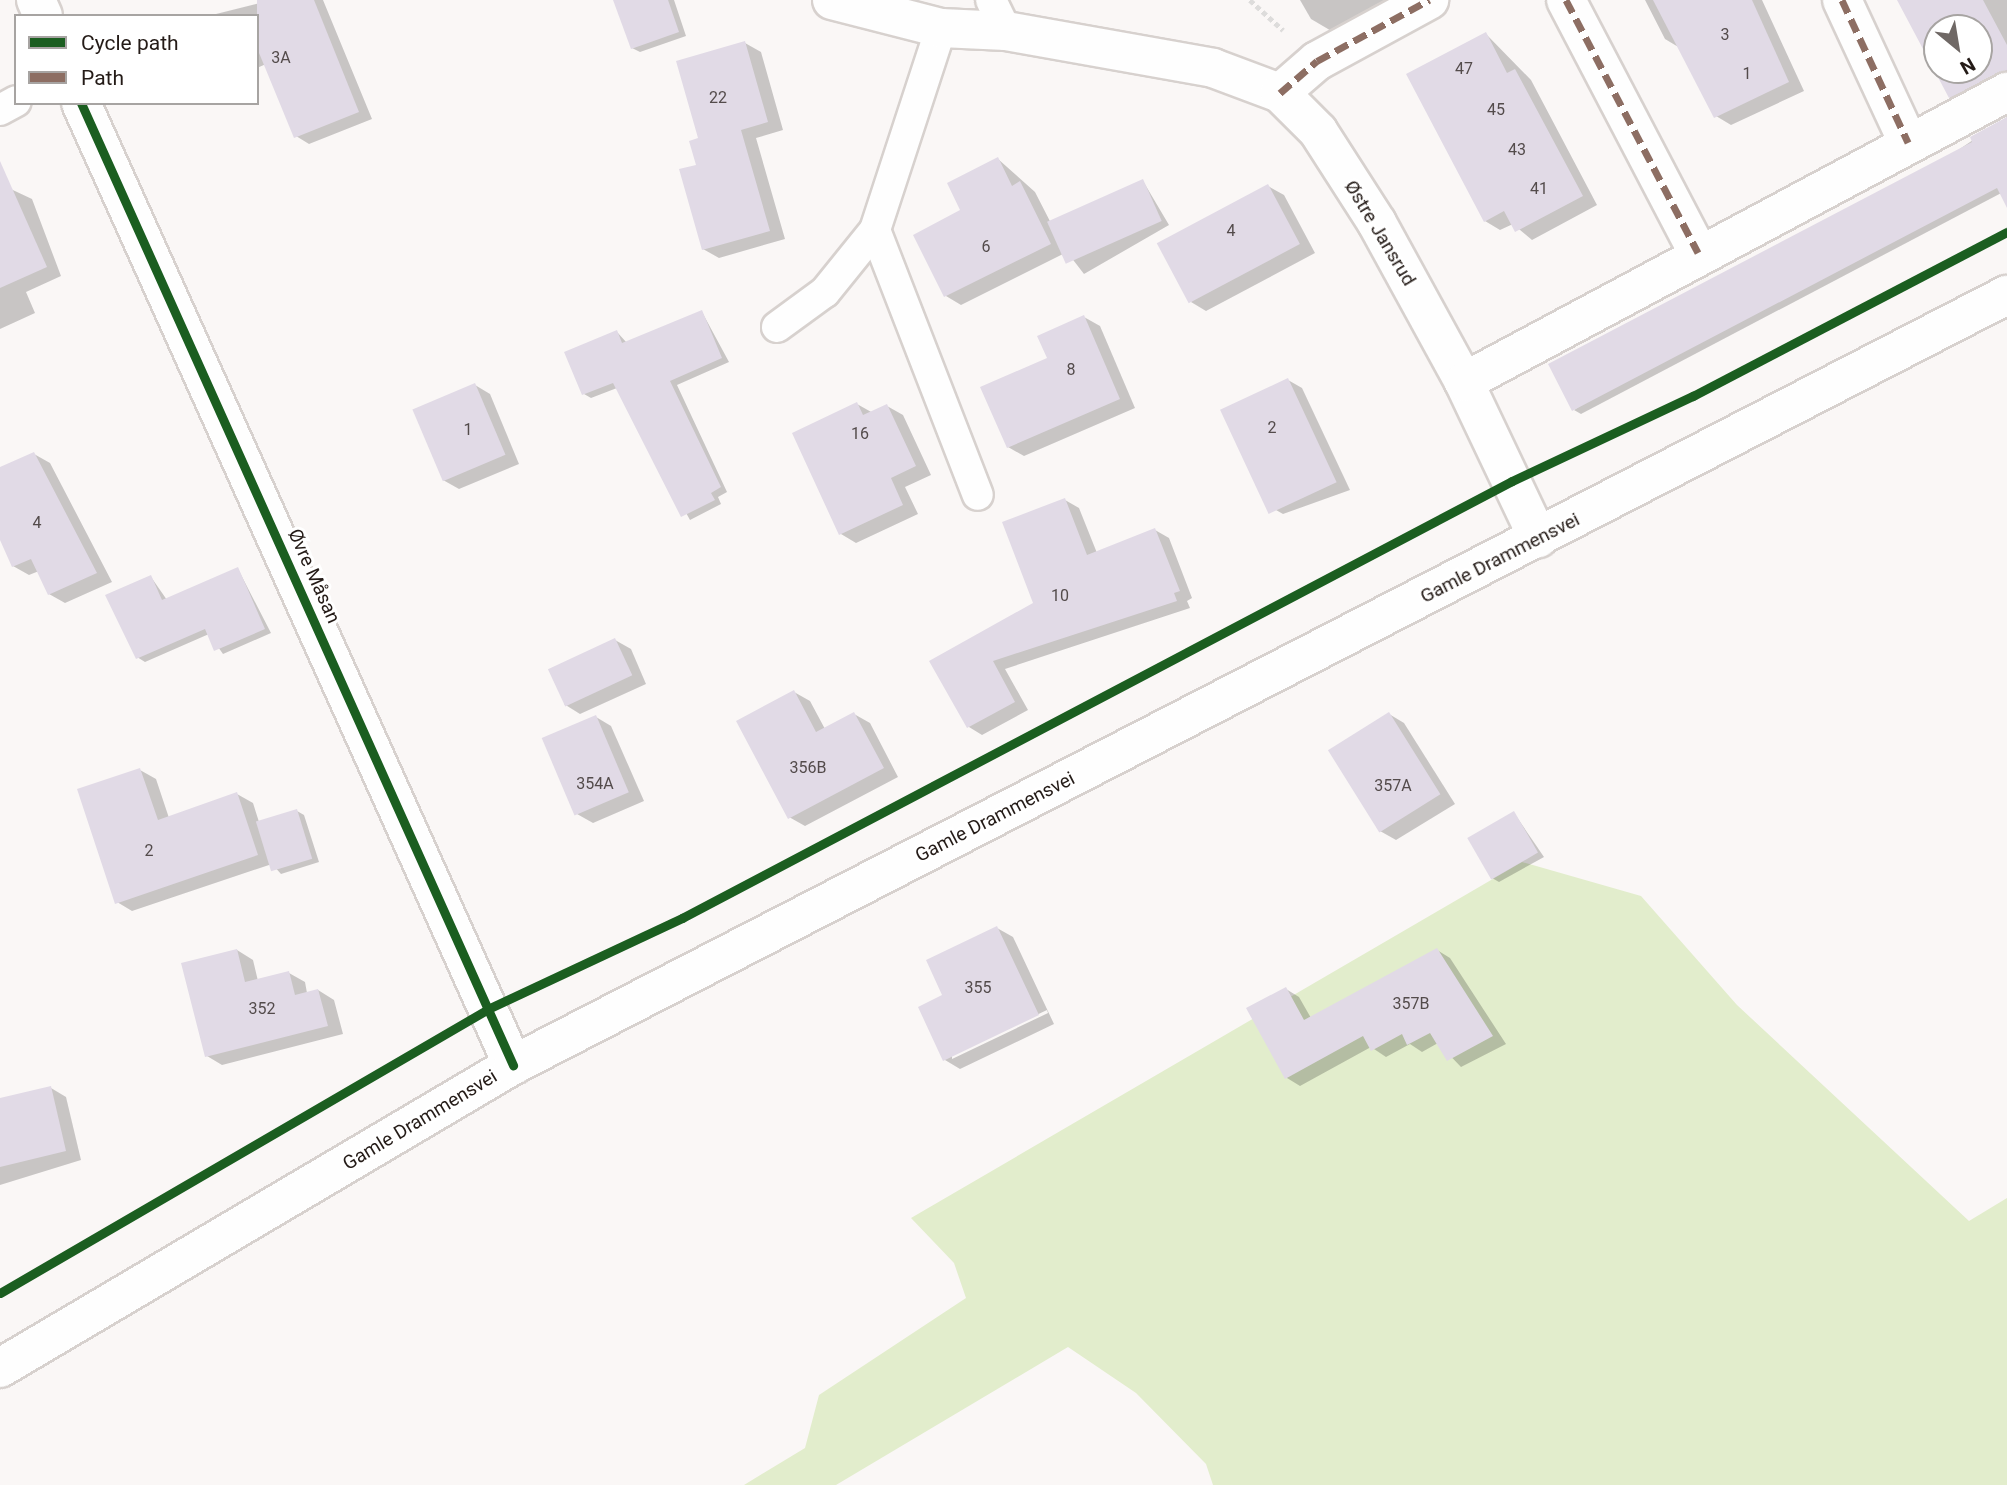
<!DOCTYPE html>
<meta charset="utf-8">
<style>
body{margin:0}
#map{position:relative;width:2007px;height:1485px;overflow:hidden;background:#faf7f6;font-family:Roboto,sans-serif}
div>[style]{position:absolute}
.green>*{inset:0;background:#e2edcc}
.shadow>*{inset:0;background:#0003}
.building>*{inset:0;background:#e1dae6;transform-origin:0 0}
.path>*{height:4.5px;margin-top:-2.25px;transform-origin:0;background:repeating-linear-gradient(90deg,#dddcdb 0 5px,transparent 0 8.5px)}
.roads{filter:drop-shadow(2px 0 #d7d1ce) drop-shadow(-2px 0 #d7d1ce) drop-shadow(0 2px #d7d1ce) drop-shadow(0 -2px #d7d1ce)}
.lane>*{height:30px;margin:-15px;padding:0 15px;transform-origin:15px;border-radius:15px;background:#fefefe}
.street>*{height:38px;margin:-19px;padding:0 19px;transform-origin:19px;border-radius:19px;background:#fefefe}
.secondary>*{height:38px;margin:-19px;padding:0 19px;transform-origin:19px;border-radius:19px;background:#fefefe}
.quiet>*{height:7px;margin-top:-3.5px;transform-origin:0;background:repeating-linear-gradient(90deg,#8d6e63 0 14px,transparent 0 21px)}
.cycleway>*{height:9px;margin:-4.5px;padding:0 4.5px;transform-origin:4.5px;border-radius:4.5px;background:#1b5e20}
span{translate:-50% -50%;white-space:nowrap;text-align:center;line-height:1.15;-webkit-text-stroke:6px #fff;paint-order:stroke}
.number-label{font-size:16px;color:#534b4b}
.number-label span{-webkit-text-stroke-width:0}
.street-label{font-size:19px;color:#241b17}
.legend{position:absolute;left:14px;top:14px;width:245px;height:91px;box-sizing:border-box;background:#fff;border:2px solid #a7a4a2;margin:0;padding:9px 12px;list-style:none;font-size:21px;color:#241b17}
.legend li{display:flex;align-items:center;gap:14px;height:35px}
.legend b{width:35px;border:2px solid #a7a4a2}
.north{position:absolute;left:1923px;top:14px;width:70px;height:70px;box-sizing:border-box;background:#fff;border:2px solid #a7a4a2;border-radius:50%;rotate:150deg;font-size:19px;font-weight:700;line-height:28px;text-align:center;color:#241b17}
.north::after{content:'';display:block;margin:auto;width:24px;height:32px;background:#6f6865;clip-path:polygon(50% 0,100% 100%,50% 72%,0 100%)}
</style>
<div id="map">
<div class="green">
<div style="clip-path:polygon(1522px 862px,1641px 896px,1737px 1005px,1969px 1221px,2007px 1198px,2007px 1485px,1213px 1485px,1206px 1464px,1136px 1393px,1068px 1347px,836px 1485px,744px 1485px,805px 1448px,819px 1395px,966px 1298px,954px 1263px,911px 1218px)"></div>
</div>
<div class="shadow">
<div style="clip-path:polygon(272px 0,323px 0,372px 119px,309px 144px,296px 136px,266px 64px,257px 68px,257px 16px,208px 16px)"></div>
<div style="clip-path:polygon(616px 0,674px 0,686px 36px,640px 52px,632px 48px)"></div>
<div style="clip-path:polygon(1300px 0,1417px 0,1345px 39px,1311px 19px)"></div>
<div style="clip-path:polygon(1645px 0,1762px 0,1804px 91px,1731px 125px,1716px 116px,1680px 48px,1665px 39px)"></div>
<div style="clip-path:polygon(evenodd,1900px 0,2007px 0,2007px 109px,1987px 118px,1950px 97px,1900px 0,1937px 28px,1979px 28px,1979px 70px,1937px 70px,1937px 28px)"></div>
<div style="clip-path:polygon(1486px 34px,1531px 80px,1597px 205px,1532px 240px,1513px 224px,1500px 230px,1485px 221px)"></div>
<div style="clip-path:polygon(745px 43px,761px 52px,783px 130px,756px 138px,785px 239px,719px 258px,703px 249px,700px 139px)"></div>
<div style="clip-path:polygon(2007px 117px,2007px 190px,1581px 414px,1574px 410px)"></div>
<div style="clip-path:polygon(998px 159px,1035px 192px,1055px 231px,1143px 181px,1169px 225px,1084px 274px,1067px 252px,961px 305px,946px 296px,962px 211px)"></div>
<div style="clip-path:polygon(0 184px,32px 199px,61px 276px,26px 292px,35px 313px,0 329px)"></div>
<div style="clip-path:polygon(1268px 186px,1284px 195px,1315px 253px,1206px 311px,1191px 302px)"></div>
<div style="clip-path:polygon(702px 312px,729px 362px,677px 385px,727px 492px,718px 497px,721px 504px,690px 520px,617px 388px,591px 398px,584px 394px,617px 332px,627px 343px)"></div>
<div style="clip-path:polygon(1084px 317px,1100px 326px,1135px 408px,1024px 456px,1008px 447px,1049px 359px)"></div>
<div style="clip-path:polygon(1288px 380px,1302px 388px,1350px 490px,1283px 514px,1269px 506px)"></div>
<div style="clip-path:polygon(475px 385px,490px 394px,519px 464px,459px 489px,443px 480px)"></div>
<div style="clip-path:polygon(857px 404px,873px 413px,887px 406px,903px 415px,931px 475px,905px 487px,918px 514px,856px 543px,841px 534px)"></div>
<div style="clip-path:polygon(34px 454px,50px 463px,112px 582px,65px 603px,49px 594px,39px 571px,29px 575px,13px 566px,0 535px,0 469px)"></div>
<div style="clip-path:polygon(1065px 500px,1079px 508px,1097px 553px,1155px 530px,1169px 538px,1192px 598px,1187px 601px,1190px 608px,1005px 669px,1028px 710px,982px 735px,969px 727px,932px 661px,1036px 604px)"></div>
<div style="clip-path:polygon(238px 569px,271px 633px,223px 654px,209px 634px,145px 662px,137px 657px,151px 577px,167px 600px)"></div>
<div style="clip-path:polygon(615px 640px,631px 649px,646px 684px,580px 714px,564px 704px)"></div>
<div style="clip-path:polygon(794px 692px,810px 701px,825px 729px,854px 714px,870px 723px,898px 777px,805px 826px,789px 817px)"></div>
<div style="clip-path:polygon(1389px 714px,1404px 723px,1455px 804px,1396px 840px,1380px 831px)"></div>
<div style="clip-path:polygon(596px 717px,611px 726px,644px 801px,593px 823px,577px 814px)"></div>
<div style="clip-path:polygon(140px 770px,156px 779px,169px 818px,237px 794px,253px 803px,259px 822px,297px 811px,304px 815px,319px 862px,281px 874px,272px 864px,132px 911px,117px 902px)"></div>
<div style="clip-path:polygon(1514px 813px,1544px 857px,1499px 882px,1492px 878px)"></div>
<div style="clip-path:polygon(evenodd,997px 928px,1013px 937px,1054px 1024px,960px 1069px,945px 1060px,944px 996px,997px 928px,1047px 1010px,1048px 1013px,952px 1059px,952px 1055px,1047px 1010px)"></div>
<div style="clip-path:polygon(237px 950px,253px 960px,258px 981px,289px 973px,305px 982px,307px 993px,318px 990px,334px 1000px,343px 1034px,222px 1065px,207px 1056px)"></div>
<div style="clip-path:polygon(1437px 950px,1450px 958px,1506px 1044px,1461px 1067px,1438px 1043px,1422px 1052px,1410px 1044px,1386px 1057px,1371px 1047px,1300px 1086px,1287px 1078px,1249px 1009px,1286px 989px,1299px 997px,1311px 1018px)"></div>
<div style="clip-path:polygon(51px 1088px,66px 1097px,81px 1160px,0 1185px,0 1100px)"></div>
</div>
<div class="building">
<div style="clip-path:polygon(257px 0,314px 0,359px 112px,294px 138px,257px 48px)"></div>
<div style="clip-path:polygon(613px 0,668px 0,679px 32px,631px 49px)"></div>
<div style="clip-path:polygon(1653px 0,1752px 0,1789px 82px,1714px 118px)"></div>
<div style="clip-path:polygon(evenodd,1897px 0,1983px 0,2007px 45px,2007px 70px,1949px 98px,1897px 0,1937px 28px,1979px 28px,1979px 70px,1937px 70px,1937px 28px)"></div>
<div style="clip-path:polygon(1486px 32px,1507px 73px,1515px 69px,1583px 196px,1515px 232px,1504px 211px,1484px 222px,1406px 74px)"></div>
<div style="clip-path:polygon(745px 41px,768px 122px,741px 130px,770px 231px,702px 250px,679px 169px,696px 165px,689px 141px,698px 138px,676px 61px)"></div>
<div style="clip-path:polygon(2007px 117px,2007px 208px,1997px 188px,1572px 411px,1548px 364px,1972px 142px,1970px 137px)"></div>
<div style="clip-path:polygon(998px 157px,1012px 186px,1020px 181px,1051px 244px,944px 297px,913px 235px,960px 210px,947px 183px)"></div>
<div style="clip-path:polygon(0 161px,47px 267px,0 288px)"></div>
<div style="left:1143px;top:179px;width:46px;height:105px;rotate:66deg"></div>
<div style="left:1268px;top:184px;width:68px;height:126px;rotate:62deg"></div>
<div style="clip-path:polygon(702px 310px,722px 358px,670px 381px,721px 487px,711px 493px,715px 500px,681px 517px,613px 383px,582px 395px,564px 352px,617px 330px,622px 343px)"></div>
<div style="clip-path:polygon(1084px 315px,1120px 399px,1007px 448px,980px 387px,1047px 358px,1037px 336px)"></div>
<div style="left:1288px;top:378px;width:115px;height:75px;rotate:65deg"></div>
<div style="left:475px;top:383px;width:78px;height:68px;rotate:67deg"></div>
<div style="clip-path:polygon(857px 402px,863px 415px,887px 404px,916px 466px,891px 478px,903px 505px,839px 535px,792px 433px)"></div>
<div style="clip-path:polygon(34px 452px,97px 573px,48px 595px,31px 559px,12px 567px,0 540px,0 467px)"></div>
<div style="clip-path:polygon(1065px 498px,1087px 555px,1155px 528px,1180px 591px,1174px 593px,1177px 601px,993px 661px,1015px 702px,967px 728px,929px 661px,1033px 603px,1002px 522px)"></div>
<div style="clip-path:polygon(238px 567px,265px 629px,214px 651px,205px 629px,136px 659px,105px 595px,151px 575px,162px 600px)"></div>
<div style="left:615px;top:638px;width:41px;height:74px;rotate:65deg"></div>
<div style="clip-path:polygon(794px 690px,816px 732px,854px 712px,884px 768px,788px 819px,736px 721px)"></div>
<div style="left:1389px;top:712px;width:97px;height:72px;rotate:58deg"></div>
<div style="left:596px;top:715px;width:84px;height:59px;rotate:67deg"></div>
<div style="clip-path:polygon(140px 768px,158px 820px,237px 792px,258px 855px,115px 904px,77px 789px)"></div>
<div style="left:297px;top:809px;width:52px;height:43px;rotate:73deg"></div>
<div style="left:1514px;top:811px;width:48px;height:54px;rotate:60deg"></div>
<div style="clip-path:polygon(997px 926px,1039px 1015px,943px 1061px,918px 1007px,942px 995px,926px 960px)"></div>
<div style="clip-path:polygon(1437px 948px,1493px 1036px,1447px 1061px,1430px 1033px,1407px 1045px,1402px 1034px,1371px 1051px,1363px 1036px,1285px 1079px,1246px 1008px,1286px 987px,1304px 1020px)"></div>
<div style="clip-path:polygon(237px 949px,245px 982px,289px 971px,295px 995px,318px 989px,328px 1026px,205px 1057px,181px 963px)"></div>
<div style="clip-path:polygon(51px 1086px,66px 1151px,0 1167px,0 1098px)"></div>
</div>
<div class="path">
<div style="left:1250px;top:0;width:45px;rotate:42.3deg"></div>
</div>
<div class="roads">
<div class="lane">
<div style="left:991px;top:0;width:34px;rotate:64deg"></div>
<div style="left:941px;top:28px;width:213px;rotate:108.1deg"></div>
<div style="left:875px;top:230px;width:284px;rotate:68.8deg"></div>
<div style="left:0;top:110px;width:18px;rotate:-29deg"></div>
<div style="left:777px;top:327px;width:59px;rotate:-36.1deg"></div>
<div style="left:825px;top:292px;width:80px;rotate:-51.1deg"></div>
</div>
<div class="street">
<div style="left:36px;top:0;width:17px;rotate:66deg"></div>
<div style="left:832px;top:0;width:113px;rotate:14.4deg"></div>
<div style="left:941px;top:28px;width:65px;rotate:2.6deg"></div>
<div style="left:1006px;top:31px;width:210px;rotate:10.1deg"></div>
<div style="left:1213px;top:68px;width:72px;rotate:20.5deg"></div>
<div style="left:1280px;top:93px;width:54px;rotate:45deg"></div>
<div style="left:1318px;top:131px;width:109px;rotate:57.3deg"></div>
<div style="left:1377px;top:223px;width:181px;rotate:61.3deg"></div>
<div style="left:1464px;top:382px;width:173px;rotate:64.6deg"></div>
<div style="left:1566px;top:0;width:285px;rotate:62.4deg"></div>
<div style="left:1842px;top:0;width:157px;rotate:65.1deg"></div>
<div style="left:1280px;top:93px;width:49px;rotate:-40.9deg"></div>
<div style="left:1317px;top:61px;width:128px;rotate:-28.6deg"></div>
<div style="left:81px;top:103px;width:1055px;rotate:65.82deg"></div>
<div style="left:1464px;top:382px;width:616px;rotate:-28.11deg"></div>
</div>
<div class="secondary">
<div style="left:0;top:1368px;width:596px;rotate:-30.57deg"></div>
<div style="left:513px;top:1065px;width:1681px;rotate:-27.27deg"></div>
</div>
</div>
<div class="quiet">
<div style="left:1566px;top:0;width:285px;rotate:62.4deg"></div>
<div style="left:1842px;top:0;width:157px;rotate:65.1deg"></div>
<div style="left:1280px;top:93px;width:49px;rotate:-40.9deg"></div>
<div style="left:1317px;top:61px;width:128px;rotate:-28.6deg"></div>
</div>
<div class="cycleway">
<div style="left:81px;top:103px;width:1055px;rotate:65.82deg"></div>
<div style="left:0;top:1293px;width:567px;rotate:-30.18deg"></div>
<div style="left:490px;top:1008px;width:212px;rotate:-25.1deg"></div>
<div style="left:682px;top:918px;width:938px;rotate:-27.77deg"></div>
<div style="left:1512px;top:481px;width:200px;rotate:-25.2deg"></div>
<div style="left:1693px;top:396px;width:354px;rotate:-27.6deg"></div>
</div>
<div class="number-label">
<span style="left:1725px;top:35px">3</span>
<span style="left:281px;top:58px">3A</span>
<span style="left:1464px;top:69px">47</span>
<span style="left:1747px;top:74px">1</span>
<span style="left:718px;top:98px">22</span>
<span style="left:1496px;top:110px">45</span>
<span style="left:1517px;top:150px">43</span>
<span style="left:1539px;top:189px">41</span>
<span style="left:1231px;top:231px">4</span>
<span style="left:986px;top:247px">6</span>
<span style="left:1071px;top:370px">8</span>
<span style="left:1272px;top:428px">2</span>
<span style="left:468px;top:430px">1</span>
<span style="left:860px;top:434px">16</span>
<span style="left:37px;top:523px">4</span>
<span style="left:1060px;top:596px">10</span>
<span style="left:808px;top:768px">356B</span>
<span style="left:595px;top:784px">354A</span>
<span style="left:1393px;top:786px">357A</span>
<span style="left:149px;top:851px">2</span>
<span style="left:978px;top:988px">355</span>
<span style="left:1411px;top:1004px">357B</span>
<span style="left:262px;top:1009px">352</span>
</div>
<div class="street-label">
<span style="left:1380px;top:233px;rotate:59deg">Østre Jansrud</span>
<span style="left:1500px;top:558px;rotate:-27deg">Gamle Drammensvei</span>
<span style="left:314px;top:576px;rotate:66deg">Øvre Måsan</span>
<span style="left:995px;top:817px;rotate:-27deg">Gamle Drammensvei</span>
<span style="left:420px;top:1120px;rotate:-31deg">Gamle Drammensvei</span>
</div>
<ul class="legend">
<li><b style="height:9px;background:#1b5e20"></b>Cycle path</li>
<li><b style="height:9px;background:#8d6e63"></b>Path</li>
</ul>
<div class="north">N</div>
</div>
